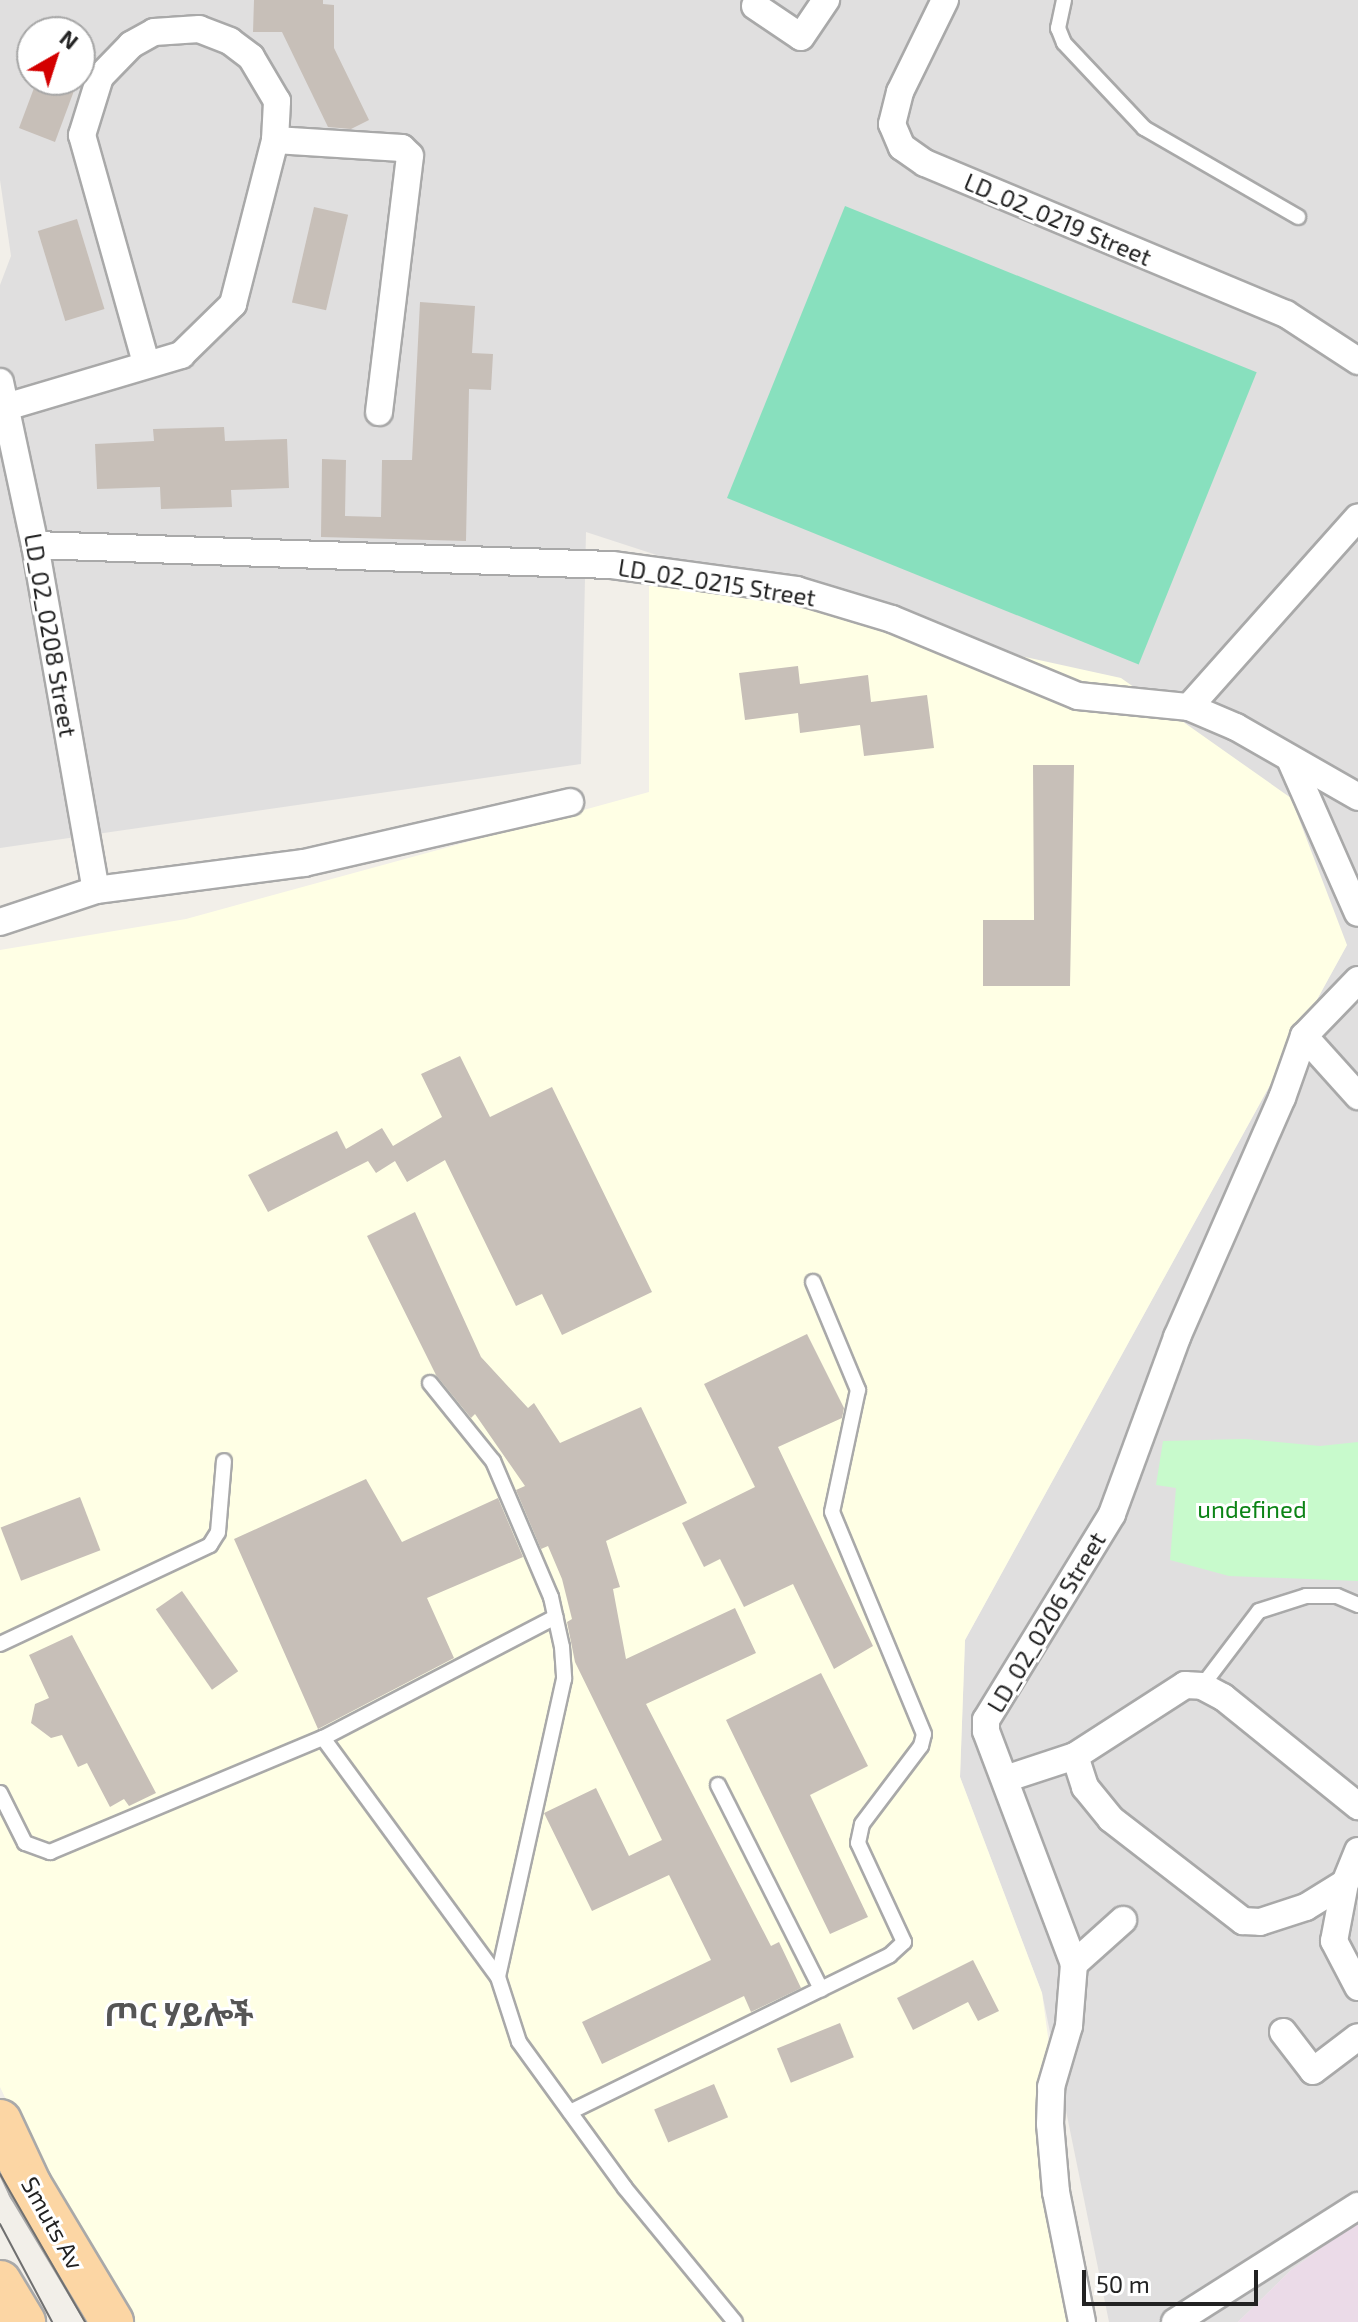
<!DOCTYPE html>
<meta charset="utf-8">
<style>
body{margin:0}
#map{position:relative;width:1358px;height:2322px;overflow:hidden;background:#f2efe9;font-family:"Exo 2","Noto Sans Ethiopic",sans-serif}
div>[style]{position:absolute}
.residential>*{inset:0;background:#e0dfdf}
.industrial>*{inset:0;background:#ebdbe8}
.education>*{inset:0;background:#ffffe5}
.park>*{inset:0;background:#c8facc}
.pitch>*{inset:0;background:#88e0be;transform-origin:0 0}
.building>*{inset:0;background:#c7bfb8;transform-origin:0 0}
.roads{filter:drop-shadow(2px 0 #a9a9a9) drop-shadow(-2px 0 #a9a9a9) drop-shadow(0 2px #a9a9a9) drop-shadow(0 -2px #a9a9a9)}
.lane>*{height:14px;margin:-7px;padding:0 7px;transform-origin:7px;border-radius:7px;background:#fff}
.street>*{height:26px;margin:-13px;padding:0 13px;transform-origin:13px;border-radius:13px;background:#fff}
.primary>*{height:42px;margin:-21px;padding:0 21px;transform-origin:21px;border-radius:21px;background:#fcd6a4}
.tram>*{height:2px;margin:-1px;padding:0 1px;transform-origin:1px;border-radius:1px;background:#707070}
span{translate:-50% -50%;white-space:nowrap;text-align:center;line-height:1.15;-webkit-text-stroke:6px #fff;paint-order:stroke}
.street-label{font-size:24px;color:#222}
.park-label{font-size:24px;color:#0c8416}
.district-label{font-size:32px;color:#555;font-weight:700}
.north{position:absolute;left:16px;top:16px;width:80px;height:80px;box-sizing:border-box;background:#fff;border:2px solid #a7a7a7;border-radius:50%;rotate:39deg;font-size:22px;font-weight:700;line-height:32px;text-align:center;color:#222}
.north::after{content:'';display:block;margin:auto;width:28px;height:36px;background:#d40000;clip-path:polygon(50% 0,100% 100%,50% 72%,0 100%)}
.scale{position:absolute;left:1082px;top:2270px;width:176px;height:36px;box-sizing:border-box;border:4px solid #222;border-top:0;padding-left:10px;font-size:24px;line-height:28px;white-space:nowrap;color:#222;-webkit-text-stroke:6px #fff;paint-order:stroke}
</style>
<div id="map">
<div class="residential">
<div style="clip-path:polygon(evenodd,0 0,1358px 0,1358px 2221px,1291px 2270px,1238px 2322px,1109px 2322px,1042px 1993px,960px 1777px,965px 1640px,1347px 945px,887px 630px,586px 532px,581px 764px,0 848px,0 285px,11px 256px,0 180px,0 0,32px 32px,80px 32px,80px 80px,32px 80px,32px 32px)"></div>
</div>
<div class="industrial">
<div style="clip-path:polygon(1358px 2221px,1358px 2322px,1238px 2322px,1291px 2270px)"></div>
</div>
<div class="education">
<div style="clip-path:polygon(649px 575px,1121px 678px,1291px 798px,1347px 945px,965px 1640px,960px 1777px,1042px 1993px,1087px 2322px,129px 2322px,67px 2226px,0 2087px,0 950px,186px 919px,649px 792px)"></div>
</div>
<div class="park">
<div style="clip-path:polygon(1245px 1439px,1320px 1446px,1358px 1442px,1358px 1581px,1229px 1576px,1170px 1560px,1176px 1488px,1156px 1485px,1163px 1441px)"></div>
</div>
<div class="pitch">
<div style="left:845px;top:206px;width:444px;height:315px;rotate:22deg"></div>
</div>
<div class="building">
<div style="clip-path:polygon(254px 0,323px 0,323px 4px,334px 5px,334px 48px,369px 120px,351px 129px,328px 127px,282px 32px,253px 32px)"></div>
<div style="clip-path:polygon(37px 80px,78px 80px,55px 142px,19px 128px)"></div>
<div style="left:314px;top:207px;width:35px;height:98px;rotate:13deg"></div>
<div style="left:77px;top:219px;width:94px;height:41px;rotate:73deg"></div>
<div style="clip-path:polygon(420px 302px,475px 306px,472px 353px,493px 354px,491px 390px,469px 389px,466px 541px,321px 537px,322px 459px,346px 460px,345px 516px,381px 517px,382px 460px,412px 460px)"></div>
<div style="clip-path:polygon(224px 427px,225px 441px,287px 439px,289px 488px,231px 490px,232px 507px,161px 509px,160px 487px,97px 489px,95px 444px,154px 441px,153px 429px)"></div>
<div style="clip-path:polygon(798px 666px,800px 684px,868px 675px,871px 702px,927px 695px,934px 748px,864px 756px,860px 725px,800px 733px,798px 713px,745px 720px,739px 673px)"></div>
<div style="clip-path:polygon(1033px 765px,1074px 765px,1070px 986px,983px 986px,983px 920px,1034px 920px)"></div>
<div style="clip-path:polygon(460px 1056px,490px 1117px,552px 1087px,652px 1292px,562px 1335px,542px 1294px,516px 1306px,445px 1160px,407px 1182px,395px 1161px,376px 1173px,368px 1161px,268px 1212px,248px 1175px,337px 1131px,346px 1149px,382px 1128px,393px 1146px,442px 1117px,421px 1074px)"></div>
<div style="clip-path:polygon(415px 1212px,481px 1357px,528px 1408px,534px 1403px,560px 1443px,641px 1407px,687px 1503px,606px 1541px,620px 1587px,613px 1589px,626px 1659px,735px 1608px,756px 1653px,646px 1704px,771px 1946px,779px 1942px,801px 1988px,751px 2012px,744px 1996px,602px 2064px,582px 2022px,711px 1960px,669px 1875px,592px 1911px,544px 1813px,596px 1788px,629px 1856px,662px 1840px,575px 1662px,567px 1622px,572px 1619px,562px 1579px,548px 1546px,541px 1549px,516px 1490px,525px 1486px,475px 1414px,471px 1418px,436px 1375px,367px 1236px)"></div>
<div style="clip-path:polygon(807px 1334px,844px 1408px,842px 1418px,778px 1447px,873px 1646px,834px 1669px,793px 1584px,744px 1607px,720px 1559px,704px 1567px,682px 1523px,755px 1487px,704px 1384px)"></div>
<div style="clip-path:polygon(366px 1479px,402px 1542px,498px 1498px,523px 1557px,427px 1598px,454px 1658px,318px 1729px,234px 1539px)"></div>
<div style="left:80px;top:1497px;width:57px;height:85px;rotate:69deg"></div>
<div style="left:182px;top:1591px;width:98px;height:32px;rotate:55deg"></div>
<div style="clip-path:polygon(72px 1635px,156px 1793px,129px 1806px,124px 1799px,110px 1807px,87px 1763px,78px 1767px,62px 1735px,51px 1738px,31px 1723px,35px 1704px,49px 1698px,29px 1655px)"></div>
<div style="clip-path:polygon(821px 1673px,868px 1766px,810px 1795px,868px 1917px,830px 1934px,726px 1720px)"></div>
<div style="clip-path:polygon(973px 1960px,999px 2011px,978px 2021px,968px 2002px,913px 2030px,897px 1998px)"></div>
<div style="left:840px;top:2023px;width:37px;height:68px;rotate:68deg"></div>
<div style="left:714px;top:2084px;width:36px;height:65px;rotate:67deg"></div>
</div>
<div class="roads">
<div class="lane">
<div style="left:1064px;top:0;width:29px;rotate:102deg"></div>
<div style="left:1058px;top:28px;width:16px;rotate:68deg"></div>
<div style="left:1064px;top:43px;width:117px;rotate:46.7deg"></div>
<div style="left:1144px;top:128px;width:178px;rotate:30deg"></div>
<div style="left:430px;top:1383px;width:100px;rotate:51.1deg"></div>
<div style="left:493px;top:1461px;width:148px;rotate:66.9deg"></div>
<div style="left:551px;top:1597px;width:51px;rotate:77.6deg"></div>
<div style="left:562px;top:1647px;width:32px;rotate:86deg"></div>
<div style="left:564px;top:1679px;width:305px;rotate:102.5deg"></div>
<div style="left:0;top:1644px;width:232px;rotate:-25.2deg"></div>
<div style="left:210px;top:1545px;width:15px;rotate:-58deg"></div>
<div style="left:218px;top:1532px;width:71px;rotate:-85.2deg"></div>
<div style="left:1202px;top:1686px;width:94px;rotate:-52.8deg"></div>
<div style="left:1259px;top:1611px;width:49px;rotate:-17.7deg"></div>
<div style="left:1306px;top:1596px;width:31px"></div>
<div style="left:1337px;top:1596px;width:23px;rotate:23deg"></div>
<div style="left:323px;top:1738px;width:296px;rotate:53.8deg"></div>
<div style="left:498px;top:1977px;width:68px;rotate:72.1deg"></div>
<div style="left:519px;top:2042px;width:180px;rotate:54deg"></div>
<div style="left:625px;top:2188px;width:173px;rotate:50.6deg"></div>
<div style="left:718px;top:1785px;width:229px;rotate:63.2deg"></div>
<div style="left:0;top:1793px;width:56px;rotate:63.4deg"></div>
<div style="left:25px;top:1843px;width:27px;rotate:20deg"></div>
<div style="left:50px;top:1852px;width:296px;rotate:-22.7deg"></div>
<div style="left:323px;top:1738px;width:262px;rotate:-27.5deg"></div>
<div style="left:570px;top:2112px;width:356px;rotate:-26.1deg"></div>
<div style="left:890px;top:1955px;width:19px;rotate:-43deg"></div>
<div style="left:904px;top:1942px;width:109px;rotate:-114.9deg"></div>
<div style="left:858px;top:1843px;width:19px;rotate:-78deg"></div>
<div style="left:862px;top:1824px;width:98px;rotate:-52.9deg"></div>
<div style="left:921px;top:1746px;width:12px;rotate:-76deg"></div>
<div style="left:924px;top:1734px;width:240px;rotate:-112.5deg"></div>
<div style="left:832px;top:1512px;width:125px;rotate:-78deg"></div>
<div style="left:858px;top:1390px;width:117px;rotate:-112.6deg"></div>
</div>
<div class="street">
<div style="left:945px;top:0;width:102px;rotate:116.1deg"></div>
<div style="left:900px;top:92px;width:33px;rotate:104deg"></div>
<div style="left:892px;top:124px;width:25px;rotate:67deg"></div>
<div style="left:902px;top:147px;width:28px;rotate:35deg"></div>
<div style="left:925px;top:163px;width:391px;rotate:22.7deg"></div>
<div style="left:1286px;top:314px;width:86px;rotate:33.1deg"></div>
<div style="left:755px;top:6px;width:55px;rotate:34deg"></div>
<div style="left:801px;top:37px;width:45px;rotate:-56deg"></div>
<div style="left:275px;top:140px;width:127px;rotate:3.6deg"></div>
<div style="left:402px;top:148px;width:11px;rotate:45deg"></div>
<div style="left:410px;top:156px;width:258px;rotate:96.9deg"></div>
<div style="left:0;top:382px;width:167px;rotate:77.9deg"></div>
<div style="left:35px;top:545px;width:350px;rotate:80deg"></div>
<div style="left:6px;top:407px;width:183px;rotate:-16.5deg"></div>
<div style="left:181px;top:355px;width:73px;rotate:-44.4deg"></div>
<div style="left:233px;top:304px;width:169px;rotate:-75.6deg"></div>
<div style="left:275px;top:140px;width:39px;rotate:-87deg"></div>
<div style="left:277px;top:101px;width:51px;rotate:-120.6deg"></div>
<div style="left:251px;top:57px;width:26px;rotate:-143deg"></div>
<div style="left:230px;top:41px;width:33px;rotate:-159deg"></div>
<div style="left:199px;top:29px;width:45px;rotate:176.2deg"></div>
<div style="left:154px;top:32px;width:26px;rotate:151deg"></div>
<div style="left:131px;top:45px;width:45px;rotate:134.1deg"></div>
<div style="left:100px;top:77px;width:61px;rotate:107.2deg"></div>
<div style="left:82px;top:135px;width:237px;rotate:74.3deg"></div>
<div style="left:35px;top:545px;width:577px;rotate:1.99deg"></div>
<div style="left:612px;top:565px;width:186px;rotate:7.7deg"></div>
<div style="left:796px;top:590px;width:100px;rotate:16.8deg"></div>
<div style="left:892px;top:619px;width:201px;rotate:22.5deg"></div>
<div style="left:1078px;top:696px;width:112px;rotate:5.7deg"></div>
<div style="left:1189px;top:707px;width:51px;rotate:23.1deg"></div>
<div style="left:1236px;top:727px;width:141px;rotate:29.8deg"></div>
<div style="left:1189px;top:707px;width:254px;rotate:-48.3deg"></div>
<div style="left:1290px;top:759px;width:168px;rotate:66.2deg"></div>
<div style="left:0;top:922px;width:101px;rotate:-18.4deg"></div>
<div style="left:96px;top:890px;width:210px;rotate:-7.4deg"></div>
<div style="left:304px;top:863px;width:273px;rotate:-12.9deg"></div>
<div style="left:1304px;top:1036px;width:81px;rotate:48deg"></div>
<div style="left:1075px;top:1756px;width:33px;rotate:72deg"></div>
<div style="left:1085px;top:1787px;width:41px;rotate:50.9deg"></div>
<div style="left:1111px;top:1819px;width:167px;rotate:37.7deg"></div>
<div style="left:1243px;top:1921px;width:17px;rotate:3deg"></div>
<div style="left:1260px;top:1922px;width:48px;rotate:-18.1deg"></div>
<div style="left:1306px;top:1907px;width:46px;rotate:-31.6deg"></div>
<div style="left:1005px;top:1779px;width:74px;rotate:-18.2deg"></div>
<div style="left:1075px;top:1756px;width:131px;rotate:-32.8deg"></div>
<div style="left:1185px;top:1685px;width:17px;rotate:3deg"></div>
<div style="left:1202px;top:1686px;width:24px;rotate:28deg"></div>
<div style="left:1223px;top:1697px;width:174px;rotate:38.9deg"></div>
<div style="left:1358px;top:1851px;width:35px;rotate:112deg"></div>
<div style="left:1345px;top:1883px;width:59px;rotate:100.7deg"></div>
<div style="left:1334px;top:1941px;width:52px;rotate:62.4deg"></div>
<div style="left:1074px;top:1964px;width:66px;rotate:-41.9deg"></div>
<div style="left:1283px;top:2032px;width:49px;rotate:52.4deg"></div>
<div style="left:1313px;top:2071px;width:56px;rotate:-37.1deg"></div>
<div style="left:1082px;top:2322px;width:133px;rotate:-101.3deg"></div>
<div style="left:1056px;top:2192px;width:68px;rotate:-95deg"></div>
<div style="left:1050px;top:2124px;width:37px;rotate:-88deg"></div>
<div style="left:1051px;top:2087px;width:64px;rotate:-73.6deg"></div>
<div style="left:1069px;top:2026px;width:62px;rotate:-85.4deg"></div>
<div style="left:1074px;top:1964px;width:249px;rotate:-110.7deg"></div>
<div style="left:986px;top:1731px;width:11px;rotate:-90deg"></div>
<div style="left:986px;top:1720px;width:241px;rotate:-58.5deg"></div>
<div style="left:1112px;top:1514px;width:189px;rotate:-69.8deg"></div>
<div style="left:1177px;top:1337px;width:261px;rotate:-66.3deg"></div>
<div style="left:1282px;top:1098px;width:66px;rotate:-70.5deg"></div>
<div style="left:1304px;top:1036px;width:78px;rotate:-46deg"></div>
<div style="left:1175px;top:2322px;width:217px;rotate:-32.4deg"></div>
</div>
<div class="primary">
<div style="left:0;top:2121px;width:71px;rotate:64.9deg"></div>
<div style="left:30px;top:2185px;width:160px;rotate:59.1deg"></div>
<div style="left:0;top:2282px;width:47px;rotate:59deg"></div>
</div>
</div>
<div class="tram">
<div style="left:0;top:2174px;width:171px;rotate:60.1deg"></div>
<div style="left:0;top:2224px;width:111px;rotate:62deg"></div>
</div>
<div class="street-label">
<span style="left:1058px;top:219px;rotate:23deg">LD_02_0219 Street</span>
<span style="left:717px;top:582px;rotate:9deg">LD_02_0215 Street</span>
<span style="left:51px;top:635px;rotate:80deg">LD_02_0208 Street</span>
<span style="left:1046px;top:1622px;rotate:-59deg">LD_02_0206 Street</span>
<span style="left:53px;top:2223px;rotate:61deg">Smuts Av</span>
</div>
<div class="park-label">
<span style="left:1252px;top:1509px">undefined</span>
</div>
<div class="district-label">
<span style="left:179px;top:2013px">ጦር ሃይሎች</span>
</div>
<div class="north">N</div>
<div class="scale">50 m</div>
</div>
